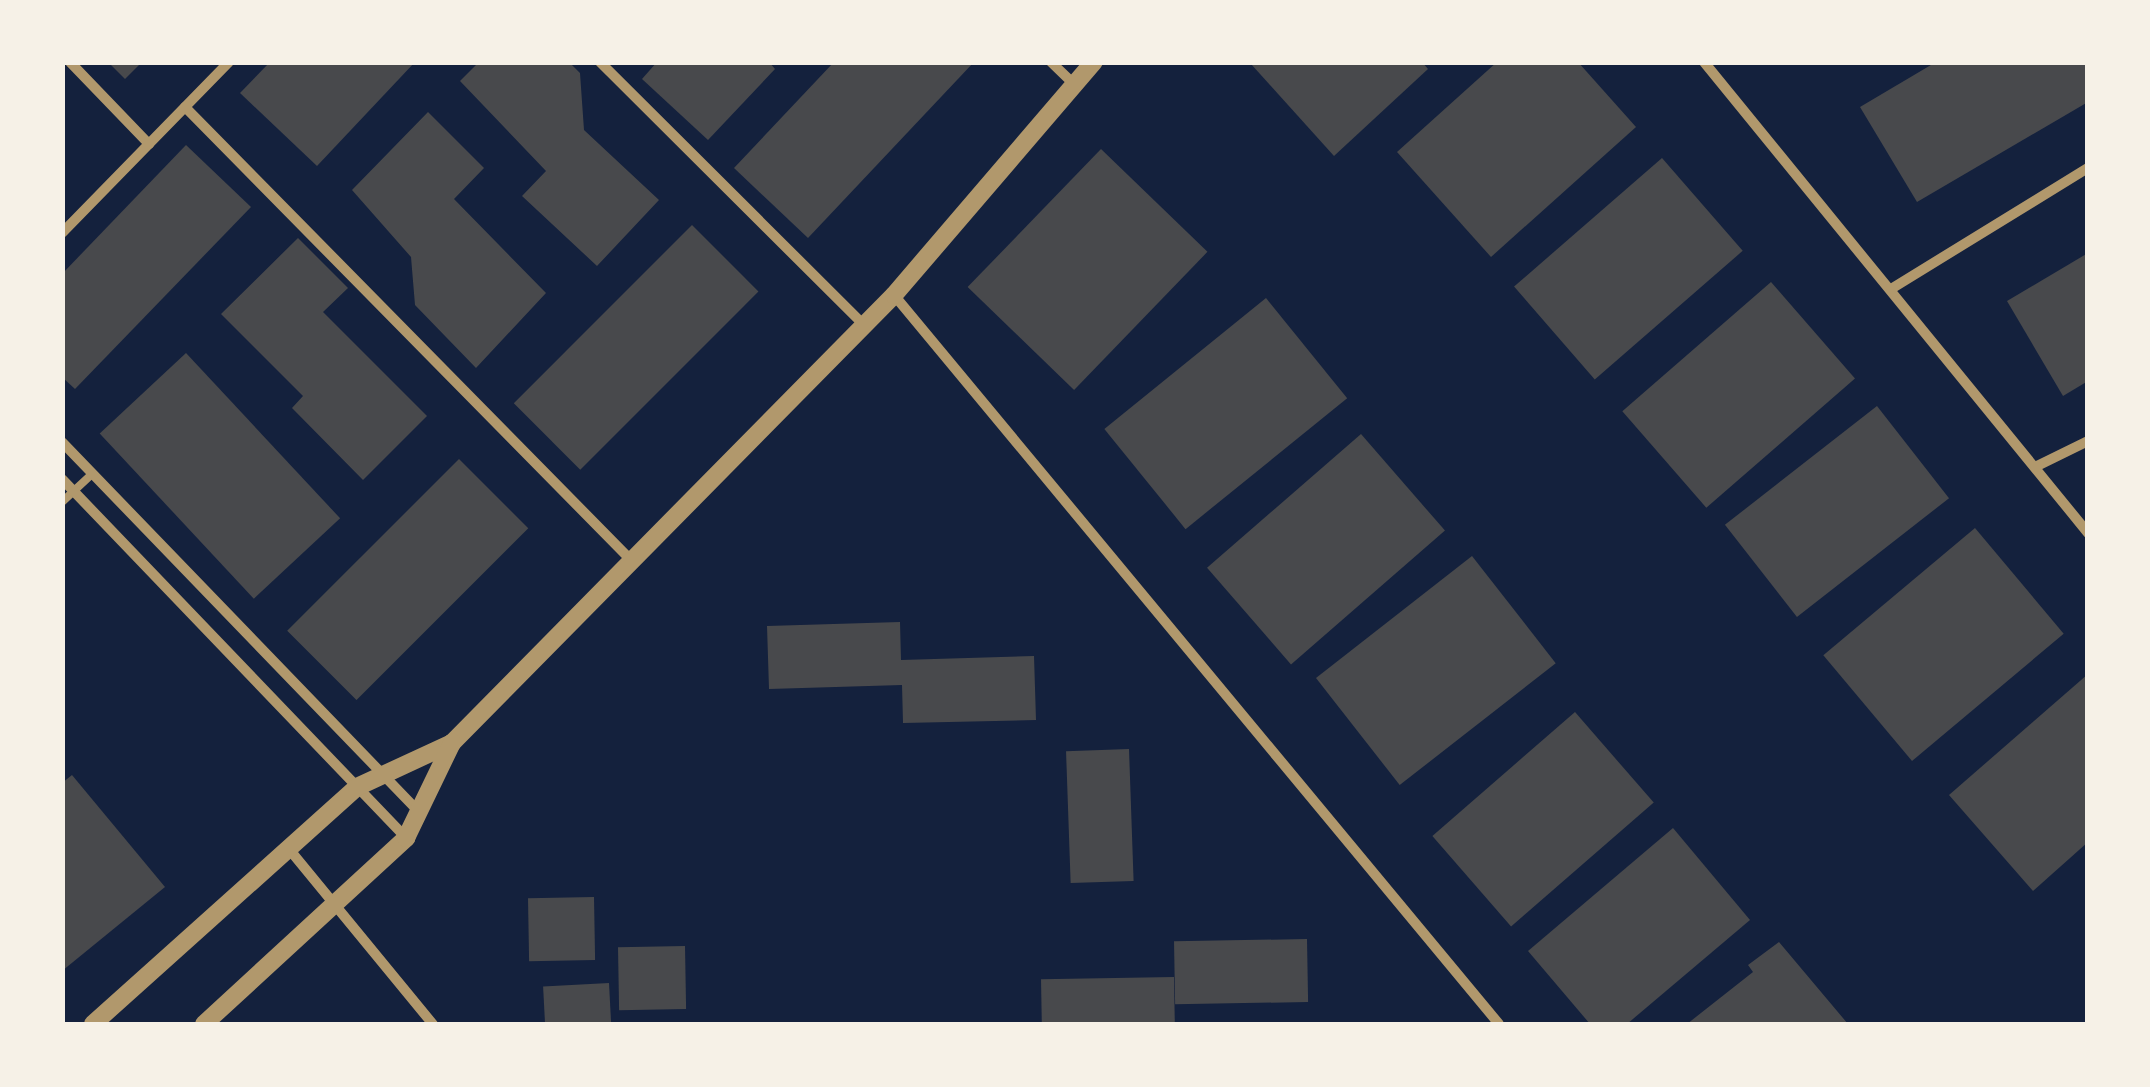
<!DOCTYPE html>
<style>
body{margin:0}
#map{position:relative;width:2150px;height:1087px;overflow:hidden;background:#14213d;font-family:"IBM Plex Serif",serif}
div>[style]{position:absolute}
.building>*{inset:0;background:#48494c;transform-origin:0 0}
.service>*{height:8px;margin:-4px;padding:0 4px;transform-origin:4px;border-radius:4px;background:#b1986c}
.minor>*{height:10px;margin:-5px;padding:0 5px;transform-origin:5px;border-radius:5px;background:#b1986c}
.tertiary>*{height:18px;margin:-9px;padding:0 9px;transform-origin:9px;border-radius:9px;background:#b1986c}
span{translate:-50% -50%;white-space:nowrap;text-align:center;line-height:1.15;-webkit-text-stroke:9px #f6f1e7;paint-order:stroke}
.frame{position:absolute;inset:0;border:65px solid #f6f1e7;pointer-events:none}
</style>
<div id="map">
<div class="building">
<div style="clip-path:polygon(108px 62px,142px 62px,125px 79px)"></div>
<div style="clip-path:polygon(270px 62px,415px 62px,317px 166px,240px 93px)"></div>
<div style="clip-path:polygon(479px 62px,569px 62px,580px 73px,584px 130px,659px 200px,597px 266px,522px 196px,546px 171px,460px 81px)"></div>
<div style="clip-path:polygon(657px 62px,769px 62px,775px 69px,708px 140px,642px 79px)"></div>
<div style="clip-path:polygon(834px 62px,974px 62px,808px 238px,734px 168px)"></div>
<div style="clip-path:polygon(1422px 62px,1428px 69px,1334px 156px,1251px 64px)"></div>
<div style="clip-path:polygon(1497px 62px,1578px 62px,1636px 127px,1491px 257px,1397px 152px)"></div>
<div style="clip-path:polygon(1936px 62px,2088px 62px,2088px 102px,1917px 202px,1860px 107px)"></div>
<div style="clip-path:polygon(428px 112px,484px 168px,454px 199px,546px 293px,476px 368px,415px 305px,411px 257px,352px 190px)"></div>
<div style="clip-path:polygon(186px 145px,251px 207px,75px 389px,62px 377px,62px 274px)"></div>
<div style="left:1101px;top:149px;width:148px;height:192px;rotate:44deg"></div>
<div style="left:1662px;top:158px;width:123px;height:196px;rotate:49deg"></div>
<div style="left:692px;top:225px;width:94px;height:252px;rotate:45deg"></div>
<div style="clip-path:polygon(298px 238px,348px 288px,323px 312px,427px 416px,363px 480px,292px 408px,303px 396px,221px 314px)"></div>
<div style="clip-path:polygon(2088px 253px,2088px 381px,2063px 396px,2007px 301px)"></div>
<div style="left:1771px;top:282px;width:128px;height:197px;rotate:49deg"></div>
<div style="left:1266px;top:298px;width:129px;height:208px;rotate:51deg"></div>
<div style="left:186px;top:353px;width:226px;height:118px;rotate:47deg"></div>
<div style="left:1877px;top:406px;width:117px;height:193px;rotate:52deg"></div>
<div style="left:1361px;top:434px;width:128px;height:204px;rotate:49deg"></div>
<div style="left:459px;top:459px;width:98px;height:243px;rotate:45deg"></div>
<div style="left:1975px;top:528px;width:138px;height:198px;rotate:50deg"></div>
<div style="left:1472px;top:556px;width:136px;height:198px;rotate:52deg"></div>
<div style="clip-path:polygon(900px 622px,901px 660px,1034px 656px,1036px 720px,903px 723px,902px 685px,769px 689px,767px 626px)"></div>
<div style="clip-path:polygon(2088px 674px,2088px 842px,2033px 891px,1949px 795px)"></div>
<div style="left:1575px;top:712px;width:120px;height:189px;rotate:49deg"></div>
<div style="left:1129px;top:749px;width:132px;height:63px;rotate:88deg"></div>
<div style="clip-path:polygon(72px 775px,165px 887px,62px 971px,62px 783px)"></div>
<div style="clip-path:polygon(1673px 828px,1750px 920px,1627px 1024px,1590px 1024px,1528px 951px)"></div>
<div style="left:594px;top:897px;width:63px;height:66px;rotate:89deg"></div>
<div style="left:1307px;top:939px;width:63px;height:133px;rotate:89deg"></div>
<div style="clip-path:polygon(1779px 942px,1848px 1024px,1687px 1024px,1753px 972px,1748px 965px)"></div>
<div style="left:685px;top:946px;width:63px;height:67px;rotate:89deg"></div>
<div style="left:1174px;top:977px;width:47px;height:133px;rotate:89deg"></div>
<div style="left:609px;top:983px;width:41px;height:66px;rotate:87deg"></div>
</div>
<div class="service">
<div style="left:62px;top:502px;width:42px;rotate:-43.1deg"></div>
</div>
<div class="minor">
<div style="left:70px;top:62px;width:114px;rotate:46.1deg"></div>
<div style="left:600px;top:62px;width:373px;rotate:44.9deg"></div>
<div style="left:1051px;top:62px;width:33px;rotate:44deg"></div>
<div style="left:1704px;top:62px;width:608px;rotate:50.81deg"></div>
<div style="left:185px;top:107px;width:637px;rotate:45.45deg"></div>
<div style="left:62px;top:233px;width:239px;rotate:-45.7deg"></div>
<div style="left:1891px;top:289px;width:231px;rotate:-31.6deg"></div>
<div style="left:894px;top:295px;width:947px;rotate:50.31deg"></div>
<div style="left:62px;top:442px;width:514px;rotate:46.02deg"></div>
<div style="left:2035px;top:467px;width:59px;rotate:-26.1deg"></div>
<div style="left:62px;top:479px;width:497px;rotate:46.2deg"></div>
<div style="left:289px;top:849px;width:227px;rotate:50.6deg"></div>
</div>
<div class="tertiary">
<div style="left:93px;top:1024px;width:355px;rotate:-41.9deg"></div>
<div style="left:357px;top:787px;width:105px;rotate:-24.9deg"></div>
<div style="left:452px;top:743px;width:629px;rotate:-45.39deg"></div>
<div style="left:894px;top:295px;width:307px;rotate:-49.4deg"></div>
<div style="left:204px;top:1024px;width:275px;rotate:-42.6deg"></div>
<div style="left:406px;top:838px;width:106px;rotate:-64.2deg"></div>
</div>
<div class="frame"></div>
</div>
